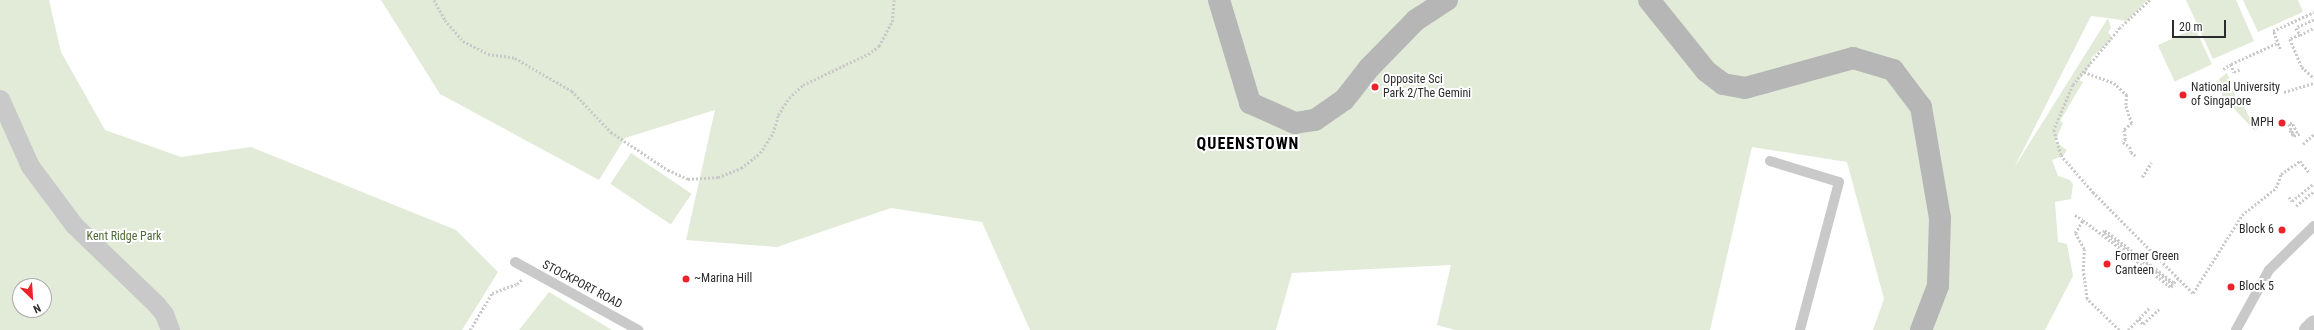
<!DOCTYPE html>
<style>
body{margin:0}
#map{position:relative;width:2314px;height:330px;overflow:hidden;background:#fff;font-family:"Roboto Condensed",sans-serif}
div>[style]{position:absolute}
.green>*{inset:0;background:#e1ebd8;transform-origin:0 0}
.path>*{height:2.5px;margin-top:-1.25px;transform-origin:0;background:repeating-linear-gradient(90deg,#c9c9c9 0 2px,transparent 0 4px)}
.lane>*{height:10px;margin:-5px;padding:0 5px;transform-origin:5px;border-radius:5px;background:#c9c9c9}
.street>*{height:19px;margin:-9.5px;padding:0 9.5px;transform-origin:9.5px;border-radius:9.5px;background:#c9c9c9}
.secondary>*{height:22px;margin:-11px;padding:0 11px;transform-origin:11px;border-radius:11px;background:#b6b6b6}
.dots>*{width:11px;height:11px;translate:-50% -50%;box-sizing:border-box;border:2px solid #fff;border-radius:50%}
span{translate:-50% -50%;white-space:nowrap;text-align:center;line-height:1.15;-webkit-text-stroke:4px #fff;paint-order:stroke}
.poi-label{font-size:12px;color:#2c2c2c}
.left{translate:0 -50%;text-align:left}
.right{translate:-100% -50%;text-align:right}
.park-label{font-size:12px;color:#4d6a37}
.street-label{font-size:12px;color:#2c2c2c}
.district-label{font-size:16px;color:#000;font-weight:700;letter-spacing:1px}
.north{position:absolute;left:12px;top:278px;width:40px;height:40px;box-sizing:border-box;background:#fff;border:1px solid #ababab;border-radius:50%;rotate:155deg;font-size:11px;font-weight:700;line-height:16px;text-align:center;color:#2c2c2c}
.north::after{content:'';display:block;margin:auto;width:14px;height:18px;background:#ef2229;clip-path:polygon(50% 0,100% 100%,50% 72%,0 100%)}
.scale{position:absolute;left:2172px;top:20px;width:54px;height:18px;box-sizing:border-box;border:2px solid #2c2c2c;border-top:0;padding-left:5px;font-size:12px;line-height:14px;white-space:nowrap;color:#2c2c2c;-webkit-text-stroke:3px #fff;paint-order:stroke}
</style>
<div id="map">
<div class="green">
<div style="clip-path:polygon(evenodd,0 0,49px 0,61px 52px,105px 130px,181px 157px,251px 147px,456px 230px,498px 272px,462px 330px,0 330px,0 0,20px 286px,44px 286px,44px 310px,20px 310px,20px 286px)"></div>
<div style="clip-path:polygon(evenodd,381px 0,2147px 0,2127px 21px,2108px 18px,2111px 28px,2108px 32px,2113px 39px,2091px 58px,2092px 63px,2079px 80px,2083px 82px,2060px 121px,2063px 123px,2055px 142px,2067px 150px,2063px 156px,2052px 160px,2058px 176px,2070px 180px,2073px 184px,2071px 199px,2055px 202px,2058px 242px,2067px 244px,2073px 276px,2045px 330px,1873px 330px,1884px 299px,1847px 162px,1752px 147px,1710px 330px,1455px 330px,1437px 325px,1451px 265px,1292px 273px,1276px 330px,1030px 330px,982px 222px,891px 208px,777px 247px,686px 240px,715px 110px,625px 138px,599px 180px,440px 94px,381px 0,2091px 16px,2108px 18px,2014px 168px,2091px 16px)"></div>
<div style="clip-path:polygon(2186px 0,2236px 0,2254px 41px,2213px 59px)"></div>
<div style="clip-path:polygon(2243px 0,2298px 0,2303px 12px,2258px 32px)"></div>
<div style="left:2195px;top:28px;width:40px;height:41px;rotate:65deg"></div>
<div style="clip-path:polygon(2227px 73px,2236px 98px,2242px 102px,2249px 117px,2257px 122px,2258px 126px,2254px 126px,2257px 128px,2255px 131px,2222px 96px,2219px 79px)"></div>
<div style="left:631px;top:153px;width:73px;height:37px;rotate:34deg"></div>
<div style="clip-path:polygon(549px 292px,612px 330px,519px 330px)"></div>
</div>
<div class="path">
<div style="left:434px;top:0;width:23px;rotate:61deg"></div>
<div style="left:445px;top:20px;width:28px;rotate:49deg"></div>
<div style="left:463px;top:41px;width:28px;rotate:27deg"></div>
<div style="left:488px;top:54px;width:27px;rotate:8deg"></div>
<div style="left:515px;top:58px;width:66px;rotate:30.1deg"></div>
<div style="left:572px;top:91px;width:57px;rotate:46.4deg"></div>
<div style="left:611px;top:132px;width:69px;rotate:33.7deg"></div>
<div style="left:668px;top:170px;width:22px;rotate:24deg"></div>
<div style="left:688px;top:179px;width:30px;rotate:-4deg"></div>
<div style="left:718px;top:177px;width:25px;rotate:-21deg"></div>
<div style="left:741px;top:168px;width:24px;rotate:-38deg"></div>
<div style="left:760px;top:153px;width:24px;rotate:-57deg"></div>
<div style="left:773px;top:133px;width:19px;rotate:-74deg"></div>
<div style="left:778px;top:115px;width:20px;rotate:-57deg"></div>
<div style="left:789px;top:98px;width:19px;rotate:-43deg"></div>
<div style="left:803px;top:85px;width:72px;rotate:-25.5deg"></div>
<div style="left:868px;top:54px;width:14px;rotate:-36deg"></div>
<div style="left:879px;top:46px;width:27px;rotate:-62deg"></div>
<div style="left:892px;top:22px;width:22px;rotate:-85deg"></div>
<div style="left:2150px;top:0;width:41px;rotate:137deg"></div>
<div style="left:2120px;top:28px;width:74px;rotate:129.5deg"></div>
<div style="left:2073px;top:85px;width:49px;rotate:112.9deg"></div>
<div style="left:2054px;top:130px;width:26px;rotate:74deg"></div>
<div style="left:2061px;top:155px;width:49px;rotate:49.1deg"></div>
<div style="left:2093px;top:192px;width:142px;rotate:45.3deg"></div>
<div style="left:2193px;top:293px;width:92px;rotate:-57.9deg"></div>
<div style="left:2242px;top:215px;width:43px;rotate:-38.5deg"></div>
<div style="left:2276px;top:188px;width:15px;rotate:-70deg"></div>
<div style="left:2281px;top:174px;width:23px;rotate:-34deg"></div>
<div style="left:2300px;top:161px;width:14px;rotate:51deg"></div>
<div style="left:2314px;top:20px;width:20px;rotate:156deg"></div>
<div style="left:2296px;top:28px;width:8px;rotate:60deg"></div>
<div style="left:2300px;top:35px;width:16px;rotate:-27deg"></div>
<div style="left:2300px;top:35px;width:11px;rotate:158deg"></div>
<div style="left:2290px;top:39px;width:30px;rotate:67deg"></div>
<div style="left:2302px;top:67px;width:16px;rotate:43deg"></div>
<div style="left:2280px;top:49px;width:19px;rotate:-111deg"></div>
<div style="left:2273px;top:31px;width:45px;rotate:-24.9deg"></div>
<div style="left:2231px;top:64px;width:51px;rotate:-24.5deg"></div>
<div style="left:2223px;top:69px;width:9px;rotate:-32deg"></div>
<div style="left:2231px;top:64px;width:9px;rotate:69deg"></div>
<div style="left:2234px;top:72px;width:8px;rotate:-23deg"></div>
<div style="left:2084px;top:72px;width:32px;rotate:20deg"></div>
<div style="left:2114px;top:83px;width:18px;rotate:43deg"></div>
<div style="left:2127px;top:95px;width:11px;rotate:95deg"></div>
<div style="left:2126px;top:106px;width:18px;rotate:71deg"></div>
<div style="left:2132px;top:123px;width:11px;rotate:139deg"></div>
<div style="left:2124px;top:130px;width:9px;rotate:77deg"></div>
<div style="left:2126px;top:139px;width:4px;rotate:135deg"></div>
<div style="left:2123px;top:142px;width:9px;rotate:36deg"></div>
<div style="left:2130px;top:147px;width:5px;rotate:79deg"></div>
<div style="left:2131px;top:152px;width:6px;rotate:39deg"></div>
<div style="left:2284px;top:92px;width:31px;rotate:-17deg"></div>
<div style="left:2290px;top:130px;width:6px;rotate:59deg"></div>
<div style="left:2293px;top:135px;width:4px;rotate:-27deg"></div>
<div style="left:2297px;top:133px;width:11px;rotate:-117deg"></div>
<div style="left:2292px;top:123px;width:3px;rotate:162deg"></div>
<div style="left:2289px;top:124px;width:13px;rotate:67deg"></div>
<div style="left:2294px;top:136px;width:8px;rotate:-23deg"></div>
<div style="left:2303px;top:144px;width:15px;rotate:-42deg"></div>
<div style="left:2142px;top:177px;width:17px;rotate:-57deg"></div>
<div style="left:2289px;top:197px;width:5px;rotate:53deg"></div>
<div style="left:2292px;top:201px;width:28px;rotate:-39deg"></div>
<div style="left:2296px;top:206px;width:23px;rotate:-40deg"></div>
<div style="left:2075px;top:215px;width:9px;rotate:32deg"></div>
<div style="left:2139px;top:319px;width:6px;rotate:51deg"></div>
<div style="left:2143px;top:324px;width:22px;rotate:-43deg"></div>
<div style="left:470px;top:330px;width:43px;rotate:-59.3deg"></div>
<div style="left:492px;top:293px;width:27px;rotate:-20deg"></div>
<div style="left:517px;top:284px;width:6px;rotate:-45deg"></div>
<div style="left:2119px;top:330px;width:45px;rotate:-135.9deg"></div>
<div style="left:2087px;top:299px;width:28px;rotate:-98deg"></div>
<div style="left:2083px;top:271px;width:22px;rotate:-87deg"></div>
<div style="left:2084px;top:249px;width:18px;rotate:-119deg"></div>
<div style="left:2075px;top:233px;width:15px;rotate:-58deg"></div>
<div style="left:2083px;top:220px;width:111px;rotate:37.3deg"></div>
<div style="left:2171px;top:287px;width:3px;rotate:-45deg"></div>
<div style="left:2173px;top:285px;width:88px;rotate:-142.9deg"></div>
<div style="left:2103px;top:232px;width:3px;rotate:-45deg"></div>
<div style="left:2105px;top:230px;width:87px;rotate:37.5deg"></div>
<div style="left:2174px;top:283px;width:6px;rotate:-51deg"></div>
<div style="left:2128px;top:330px;width:30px;rotate:-46deg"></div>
</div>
<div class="lane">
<div style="left:1770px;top:161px;width:72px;rotate:16.9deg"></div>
<div style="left:1839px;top:182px;width:153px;rotate:104.8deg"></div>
<div style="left:515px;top:262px;width:141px;rotate:28.9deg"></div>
<div style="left:2236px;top:330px;width:68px;rotate:-61.2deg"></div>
<div style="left:2269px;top:270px;width:63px;rotate:-44.4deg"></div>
</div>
<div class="street">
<div style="left:0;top:99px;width:73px;rotate:65.9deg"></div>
<div style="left:30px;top:166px;width:74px;rotate:53.3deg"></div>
<div style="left:74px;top:225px;width:114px;rotate:43.9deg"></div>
<div style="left:156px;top:304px;width:13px;rotate:51deg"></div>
<div style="left:164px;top:314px;width:17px;rotate:69deg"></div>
<div style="left:2308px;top:330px;width:8px;rotate:-45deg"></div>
</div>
<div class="secondary">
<div style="left:1219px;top:0;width:108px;rotate:73.2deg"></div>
<div style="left:1250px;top:103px;width:49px;rotate:24deg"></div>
<div style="left:1295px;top:123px;width:20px;rotate:-9deg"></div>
<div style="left:1315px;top:120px;width:35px;rotate:-35deg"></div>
<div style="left:1344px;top:100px;width:41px;rotate:-52deg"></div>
<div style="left:1369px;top:68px;width:67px;rotate:-45.6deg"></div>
<div style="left:1416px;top:20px;width:37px;rotate:-33deg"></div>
<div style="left:1649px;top:0;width:91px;rotate:51.2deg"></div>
<div style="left:1706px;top:71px;width:21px;rotate:37deg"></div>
<div style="left:1723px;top:84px;width:22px;rotate:10deg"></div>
<div style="left:1745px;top:88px;width:112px;rotate:-15.5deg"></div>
<div style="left:1853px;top:58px;width:42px;rotate:16.7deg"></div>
<div style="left:1893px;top:70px;width:46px;rotate:52.9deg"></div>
<div style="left:1921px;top:107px;width:113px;rotate:80.3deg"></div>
<div style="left:1940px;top:218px;width:68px;rotate:91.7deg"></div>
<div style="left:1938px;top:286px;width:47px;rotate:111.1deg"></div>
</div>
<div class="dots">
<div style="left:1375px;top:87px;background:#ef2229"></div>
<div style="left:2183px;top:95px;background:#ef2229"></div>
<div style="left:2282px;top:123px;background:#ef2229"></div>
<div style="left:2282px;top:230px;background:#ef2229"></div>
<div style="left:2107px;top:264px;background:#ef2229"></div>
<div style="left:686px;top:279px;background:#ef2229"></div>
<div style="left:2231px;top:287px;background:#ef2229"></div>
</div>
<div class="poi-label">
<span class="left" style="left:1383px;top:87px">Opposite Sci<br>Park 2/The Gemini</span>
<span class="left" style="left:2191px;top:95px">National University<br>of Singapore</span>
<span class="right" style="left:2274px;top:123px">MPH</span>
<span class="right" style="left:2274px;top:230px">Block 6</span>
<span class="left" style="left:2115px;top:264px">Former Green<br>Canteen</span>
<span class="left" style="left:694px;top:279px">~Marina Hill</span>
<span class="left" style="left:2239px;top:287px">Block 5</span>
</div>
<div class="park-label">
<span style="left:124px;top:237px">Kent Ridge Park</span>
</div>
<div class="street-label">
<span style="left:582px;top:285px;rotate:28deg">STOCKPORT ROAD</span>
</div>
<div class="district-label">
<span style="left:1248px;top:144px">QUEENSTOWN</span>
</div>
<div class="north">N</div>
<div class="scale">20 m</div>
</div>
